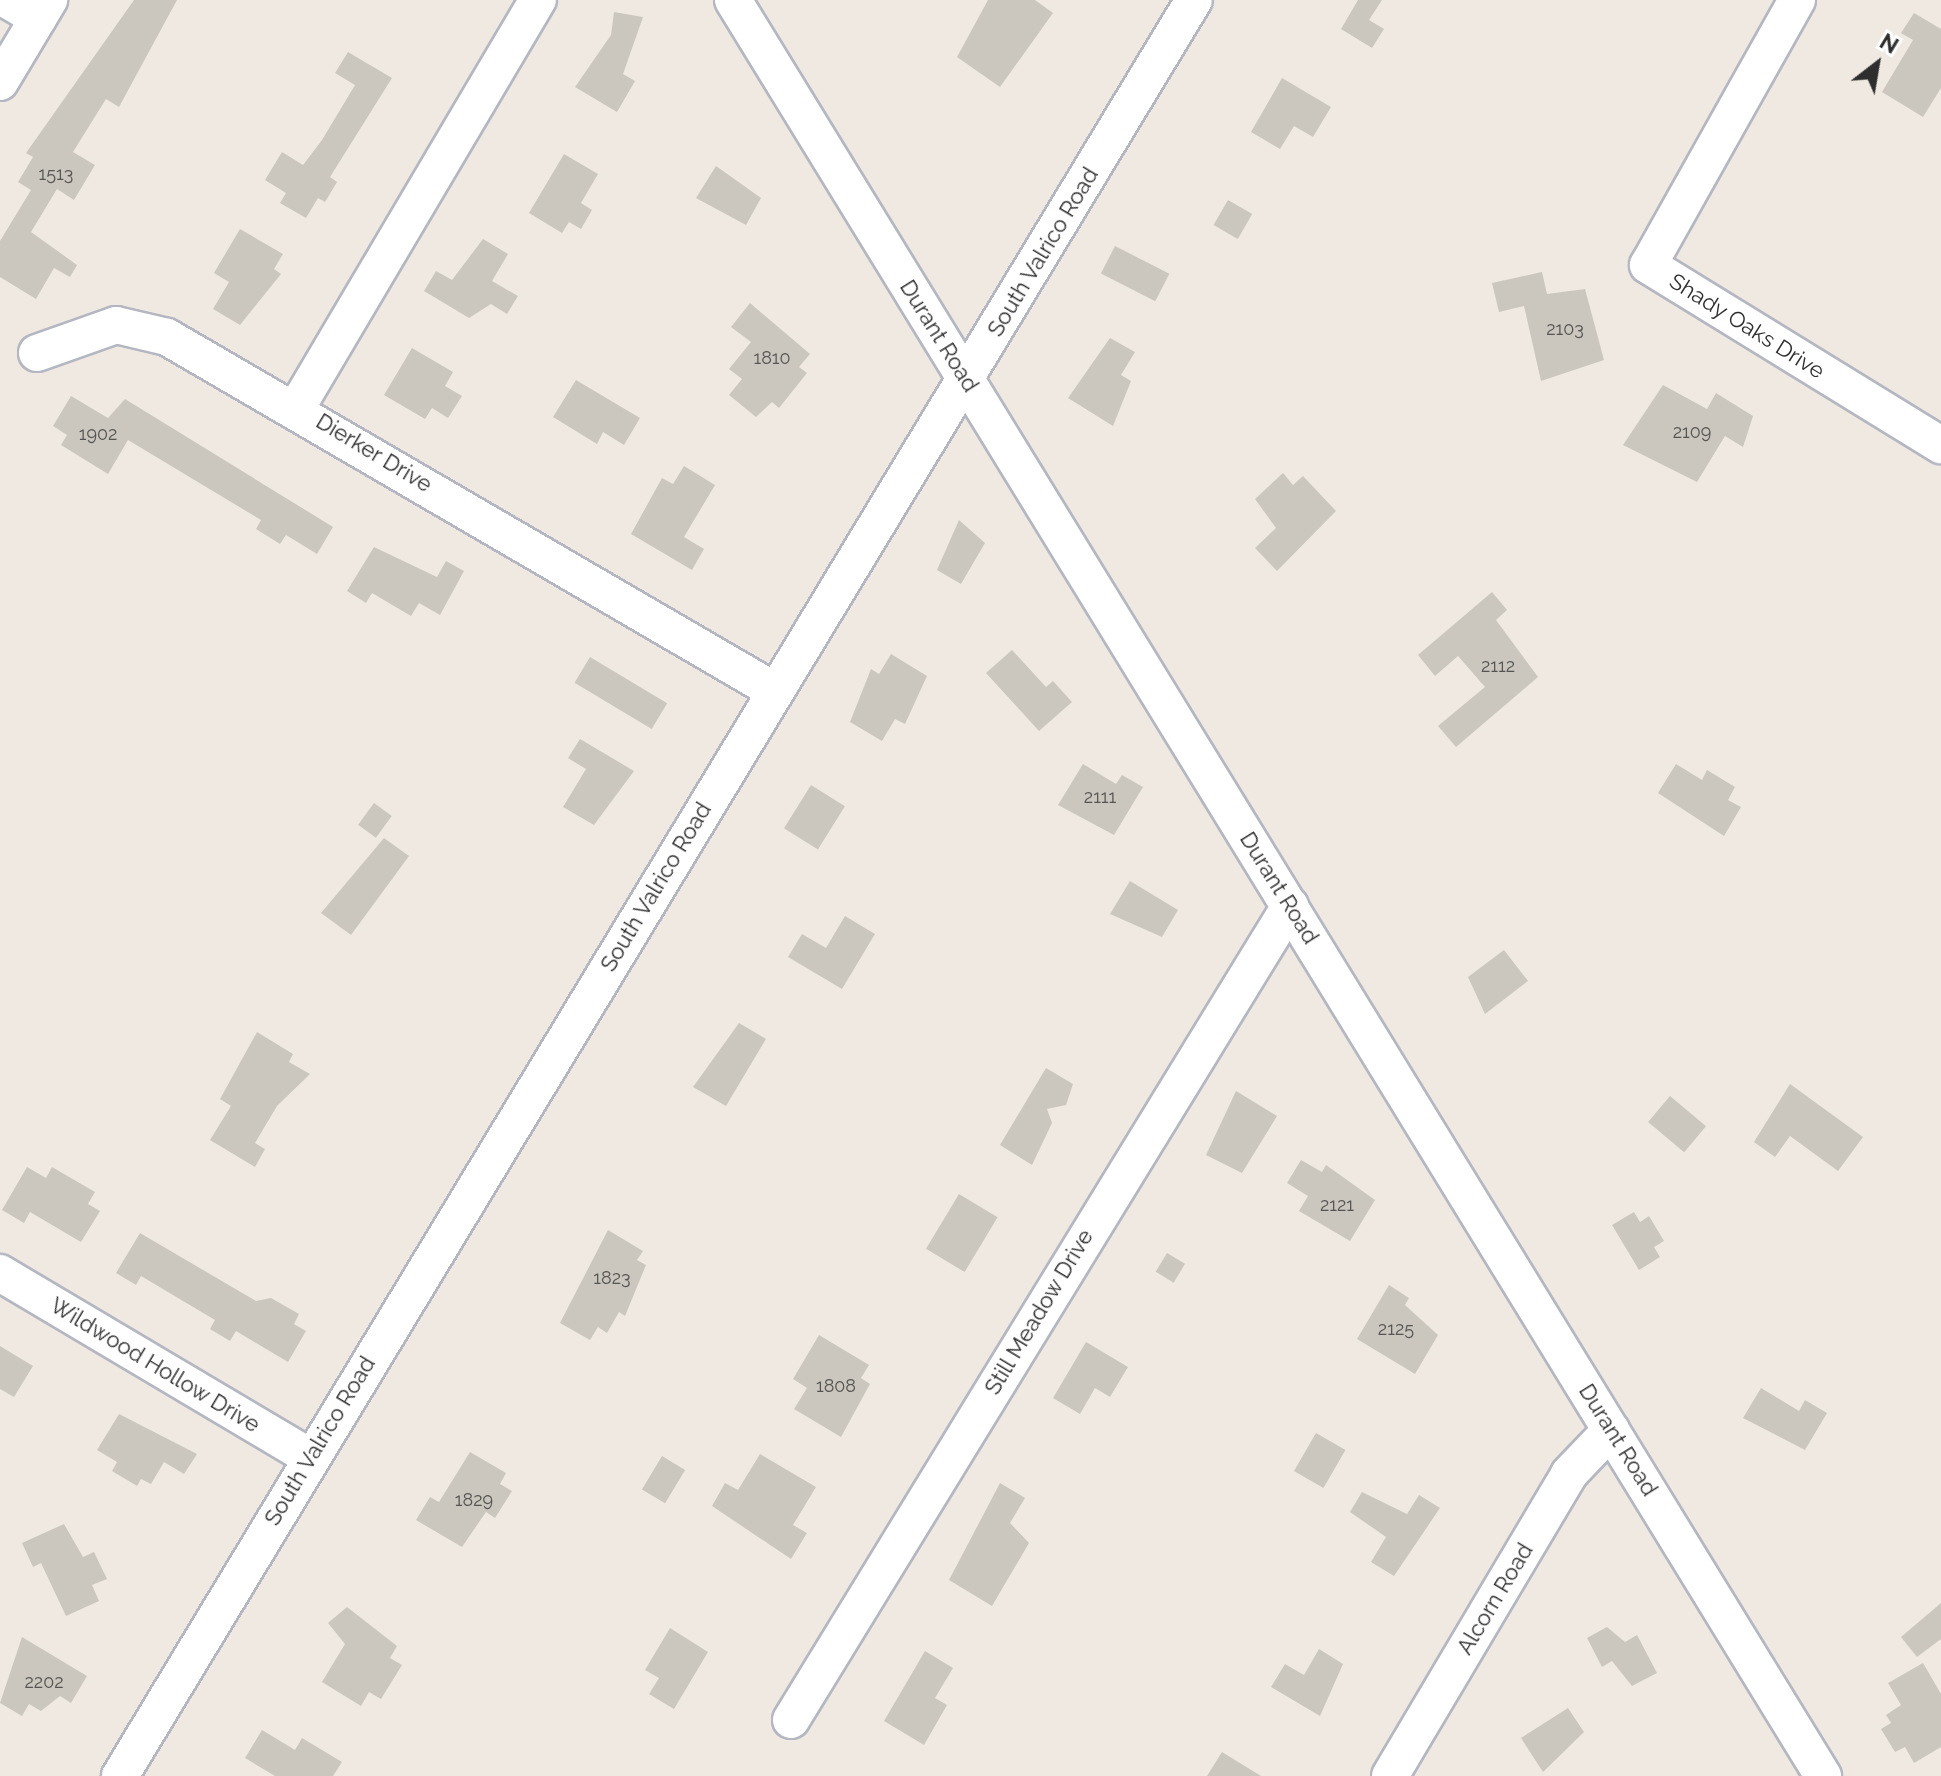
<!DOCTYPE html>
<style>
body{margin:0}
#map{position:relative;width:1941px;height:1776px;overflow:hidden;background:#efe9e1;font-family:Raleway,sans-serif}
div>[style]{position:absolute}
.building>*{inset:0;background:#cbc7bf;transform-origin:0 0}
.roads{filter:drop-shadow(2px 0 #b4b7c1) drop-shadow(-2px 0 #b4b7c1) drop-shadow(0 2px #b4b7c1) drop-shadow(0 -2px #b4b7c1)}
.minor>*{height:36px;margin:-18px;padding:0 18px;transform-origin:18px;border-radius:18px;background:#fff}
span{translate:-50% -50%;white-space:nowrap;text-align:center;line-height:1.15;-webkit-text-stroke:6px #fff;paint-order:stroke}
.number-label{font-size:18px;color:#555452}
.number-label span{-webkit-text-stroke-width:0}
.street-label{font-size:22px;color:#2e2e2e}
.north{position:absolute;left:1837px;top:24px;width:80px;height:80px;-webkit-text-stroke:6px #fff;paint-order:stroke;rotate:31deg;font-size:22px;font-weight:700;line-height:32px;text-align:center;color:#2e2e2e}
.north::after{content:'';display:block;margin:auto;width:28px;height:36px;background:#2e2e2e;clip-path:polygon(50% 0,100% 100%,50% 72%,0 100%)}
</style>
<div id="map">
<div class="building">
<div style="clip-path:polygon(134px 0,177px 0,119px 107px,106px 99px,73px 152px,95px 165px,74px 200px,57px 189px,31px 232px,77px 265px,70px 277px,54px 268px,36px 299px,0 277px,0 241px,31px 190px,18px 182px,33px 157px,26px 153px)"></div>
<div style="clip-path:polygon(988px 0,1035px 0,1053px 13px,1000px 87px,957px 57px)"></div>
<div style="clip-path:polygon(1358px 0,1382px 0,1369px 20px,1384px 29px,1372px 48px,1341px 29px)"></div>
<div style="clip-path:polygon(614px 12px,643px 17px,623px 74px,635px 81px,617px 112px,575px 87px,611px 35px)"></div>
<div style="clip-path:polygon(1914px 13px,1941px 29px,1941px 88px,1923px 117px,1882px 92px,1913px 40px,1901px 33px)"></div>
<div style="clip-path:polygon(348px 52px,392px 78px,330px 177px,337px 182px,325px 202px,318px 198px,306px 218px,280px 203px,286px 193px,265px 180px,282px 152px,303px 165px,322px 140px,355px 85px,335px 73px)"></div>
<div style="clip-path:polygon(1282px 78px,1331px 107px,1313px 137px,1294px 126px,1280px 149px,1251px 132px)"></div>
<div style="clip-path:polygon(564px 154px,598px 174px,581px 203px,592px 210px,581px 229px,569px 222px,562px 233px,529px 213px)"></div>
<div style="clip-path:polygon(716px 166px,761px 198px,746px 225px,696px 198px)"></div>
<div style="left:1228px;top:200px;width:28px;height:29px;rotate:30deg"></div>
<div style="clip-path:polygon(240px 229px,283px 254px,274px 269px,281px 274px,240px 325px,213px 309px,229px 282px,214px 273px)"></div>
<div style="clip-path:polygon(483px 239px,508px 254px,492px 281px,518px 296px,507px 314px,491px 304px,469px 318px,424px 291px,436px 271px,452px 280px)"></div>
<div style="left:1115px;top:246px;width:61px;height:31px;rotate:27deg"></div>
<div style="clip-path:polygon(1542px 272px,1547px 294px,1585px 289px,1604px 360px,1541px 381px,1524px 306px,1499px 312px,1492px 283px)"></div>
<div style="clip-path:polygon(750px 303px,810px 354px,799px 367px,807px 373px,779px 408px,772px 402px,756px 417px,729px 395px,742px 379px,729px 369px,751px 342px,731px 327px)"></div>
<div style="clip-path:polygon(1110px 338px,1135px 352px,1121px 375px,1131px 381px,1113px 426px,1068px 398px)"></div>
<div style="clip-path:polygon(412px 348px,453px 372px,445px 386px,462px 396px,448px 418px,432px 408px,425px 419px,384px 395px)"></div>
<div style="clip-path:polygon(576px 380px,640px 418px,624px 445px,603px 432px,597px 444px,553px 417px)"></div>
<div style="clip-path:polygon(1663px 385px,1707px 409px,1716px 393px,1753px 416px,1743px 447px,1725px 436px,1697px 482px,1623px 445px)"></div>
<div style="clip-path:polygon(71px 396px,108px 418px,125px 399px,333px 527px,317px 554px,286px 535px,280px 544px,256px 529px,261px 520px,128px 440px,108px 474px,61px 445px,67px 435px,53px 426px)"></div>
<div style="clip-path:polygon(684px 466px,715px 485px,684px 537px,704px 549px,692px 570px,631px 534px,662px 478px,673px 484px)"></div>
<div style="clip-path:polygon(1283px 473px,1293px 485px,1303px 476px,1336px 511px,1277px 571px,1255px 548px,1276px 528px,1255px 499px)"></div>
<div style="clip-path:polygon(959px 520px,985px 543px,961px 584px,937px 570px)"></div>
<div style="clip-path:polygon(374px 547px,437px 577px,446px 561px,464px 571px,440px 615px,419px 603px,411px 616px,372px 593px,366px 603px,347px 591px)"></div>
<div style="clip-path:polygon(1492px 592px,1507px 610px,1496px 620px,1538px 677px,1456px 747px,1438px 726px,1485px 687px,1458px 656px,1435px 676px,1418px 655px)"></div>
<div style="clip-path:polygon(1012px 650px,1046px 687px,1053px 681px,1072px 702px,1039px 731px,986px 673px)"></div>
<div style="clip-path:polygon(891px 654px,927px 676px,905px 724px,895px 719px,882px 741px,850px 722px,871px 669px,879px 674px)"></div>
<div style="left:590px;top:657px;width:90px;height:30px;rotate:31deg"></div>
<div style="clip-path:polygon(580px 739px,634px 771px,594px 825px,563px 807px,586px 769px,568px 758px)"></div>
<div style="clip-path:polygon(1083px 764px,1116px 784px,1122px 775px,1143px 787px,1114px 835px,1058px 805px)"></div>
<div style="clip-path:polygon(1676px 764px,1702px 780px,1707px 770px,1735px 787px,1728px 800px,1741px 807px,1724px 836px,1658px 793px)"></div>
<div style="left:811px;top:785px;width:40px;height:51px;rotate:32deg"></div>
<div style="left:374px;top:803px;width:22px;height:27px;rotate:36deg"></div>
<div style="clip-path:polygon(384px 838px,409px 856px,351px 935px,321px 913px)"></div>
<div style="clip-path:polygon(1130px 881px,1178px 910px,1162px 937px,1110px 914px)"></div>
<div style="clip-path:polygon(845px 916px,875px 934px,842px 989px,788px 957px,802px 934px,826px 948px)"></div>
<div style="clip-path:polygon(1504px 950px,1528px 981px,1485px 1014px,1468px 977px)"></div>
<div style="clip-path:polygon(739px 1023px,766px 1039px,726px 1106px,693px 1087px)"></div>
<div style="clip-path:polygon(257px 1032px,293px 1054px,289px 1062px,310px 1074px,277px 1106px,255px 1143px,265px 1149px,255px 1167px,210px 1140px,231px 1106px,220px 1099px)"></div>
<div style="clip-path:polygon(1046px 1068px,1073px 1084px,1066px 1105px,1047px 1109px,1052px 1123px,1032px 1165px,1000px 1145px)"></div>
<div style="clip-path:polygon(1790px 1084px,1863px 1137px,1838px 1171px,1790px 1136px,1775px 1157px,1754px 1142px)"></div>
<div style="clip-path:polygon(1236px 1091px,1277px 1116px,1242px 1173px,1206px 1155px)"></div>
<div style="left:1670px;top:1096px;width:47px;height:34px;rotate:40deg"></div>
<div style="clip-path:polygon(1301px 1160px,1322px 1172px,1326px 1165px,1375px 1200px,1350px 1241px,1299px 1211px,1308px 1196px,1287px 1183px)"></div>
<div style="clip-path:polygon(27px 1167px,46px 1178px,52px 1167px,95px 1192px,88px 1204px,100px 1211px,81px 1242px,30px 1212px,24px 1223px,2px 1210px)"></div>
<div style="left:959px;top:1194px;width:45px;height:64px;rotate:31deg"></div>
<div style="clip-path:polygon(1634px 1212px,1640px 1222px,1649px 1216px,1664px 1241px,1654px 1247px,1660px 1257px,1639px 1270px,1612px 1225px)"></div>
<div style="clip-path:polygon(608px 1230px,643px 1251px,637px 1260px,646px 1265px,625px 1316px,619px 1312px,607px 1333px,598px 1327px,590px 1340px,560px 1323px)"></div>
<div style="clip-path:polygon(140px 1233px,256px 1301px,271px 1298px,299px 1314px,294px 1324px,306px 1331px,288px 1362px,236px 1331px,230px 1341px,210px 1329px,215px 1320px,141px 1276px,136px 1285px,116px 1273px)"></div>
<div style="left:1167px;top:1253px;width:21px;height:22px;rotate:31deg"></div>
<div style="clip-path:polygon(1389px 1285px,1409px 1298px,1405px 1305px,1438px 1335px,1415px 1374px,1357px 1339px)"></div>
<div style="clip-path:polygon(819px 1335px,869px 1365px,861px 1378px,870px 1384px,841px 1437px,794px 1409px,807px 1388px,793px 1379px)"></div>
<div style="clip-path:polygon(1086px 1342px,1128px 1367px,1110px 1397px,1095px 1388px,1080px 1414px,1053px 1398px)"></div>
<div style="clip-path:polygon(0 1346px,33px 1366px,14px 1397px,0 1389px)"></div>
<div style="clip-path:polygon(1761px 1388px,1799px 1411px,1805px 1400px,1827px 1413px,1805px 1450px,1743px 1418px)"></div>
<div style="clip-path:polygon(119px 1414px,197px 1454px,184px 1474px,164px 1462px,151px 1484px,141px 1479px,137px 1486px,112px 1471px,117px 1462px,97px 1450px)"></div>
<div style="left:1316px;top:1433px;width:34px;height:44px;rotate:30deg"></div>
<div style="clip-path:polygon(470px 1452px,506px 1473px,500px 1484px,512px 1491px,495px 1518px,486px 1512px,462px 1547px,416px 1520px,430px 1497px,439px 1502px)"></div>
<div style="clip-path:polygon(760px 1454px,816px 1487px,793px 1525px,807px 1533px,791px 1559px,712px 1506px,725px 1483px,738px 1490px)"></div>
<div style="left:662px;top:1456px;width:27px;height:39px;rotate:31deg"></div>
<div style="clip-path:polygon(1000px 1483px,1025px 1498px,1010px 1523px,1029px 1543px,992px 1606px,949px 1580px)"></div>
<div style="clip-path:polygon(1362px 1492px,1407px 1514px,1419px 1495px,1440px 1508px,1394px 1576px,1371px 1562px,1386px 1537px,1350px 1512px)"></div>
<div style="clip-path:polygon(64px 1524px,83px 1557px,94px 1552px,107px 1579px,92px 1585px,99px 1601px,66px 1616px,41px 1563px,33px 1567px,22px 1543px)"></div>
<div style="clip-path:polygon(1941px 1603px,1941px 1639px,1917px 1657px,1901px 1637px)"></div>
<div style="clip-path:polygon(347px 1607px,397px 1646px,390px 1658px,402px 1665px,381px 1699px,369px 1692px,361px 1706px,322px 1682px,345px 1644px,328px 1623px)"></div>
<div style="clip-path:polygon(1607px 1627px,1625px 1642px,1637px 1635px,1657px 1673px,1632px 1686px,1612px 1661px,1602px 1667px,1587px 1638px)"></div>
<div style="clip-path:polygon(670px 1628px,708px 1652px,674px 1709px,649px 1694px,659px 1678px,645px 1670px)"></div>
<div style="clip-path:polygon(22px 1637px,87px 1676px,71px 1703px,60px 1696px,41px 1711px,29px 1704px,22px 1716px,0 1703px)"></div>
<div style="clip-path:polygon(1319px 1649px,1343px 1664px,1320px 1716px,1271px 1687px,1285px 1664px,1304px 1675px)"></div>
<div style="clip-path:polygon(925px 1651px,953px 1668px,935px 1698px,947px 1705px,924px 1745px,884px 1721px)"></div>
<div style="clip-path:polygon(1923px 1663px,1941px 1694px,1941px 1747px,1914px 1763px,1905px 1747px,1895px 1752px,1881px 1729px,1891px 1723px,1886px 1715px,1901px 1705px,1888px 1683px)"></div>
<div style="clip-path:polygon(1568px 1708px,1584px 1732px,1543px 1772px,1521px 1738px)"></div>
<div style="clip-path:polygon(262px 1730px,295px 1750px,302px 1738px,342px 1762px,333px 1776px,275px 1776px,245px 1758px)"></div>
<div style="clip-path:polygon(1222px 1752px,1261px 1776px,1207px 1776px)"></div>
</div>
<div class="roads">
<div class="minor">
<div style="left:7px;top:0;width:36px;rotate:30deg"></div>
<div style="left:733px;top:0;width:2084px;rotate:58.46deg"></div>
<div style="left:1797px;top:0;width:304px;rotate:119.3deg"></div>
<div style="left:1648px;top:265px;width:344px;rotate:31.6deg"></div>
<div style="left:0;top:82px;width:96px;rotate:-59.1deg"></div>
<div style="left:37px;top:353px;width:84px;rotate:-19.5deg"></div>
<div style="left:116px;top:325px;width:52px;rotate:13.2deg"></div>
<div style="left:167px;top:337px;width:704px;rotate:30.21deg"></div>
<div style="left:297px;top:407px;width:473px;rotate:-59.4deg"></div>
<div style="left:0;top:1273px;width:360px;rotate:30.7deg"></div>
<div style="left:791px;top:1720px;width:955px;rotate:-58.49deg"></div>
<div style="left:120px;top:1776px;width:2075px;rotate:-58.84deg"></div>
<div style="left:1390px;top:1776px;width:351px;rotate:-59.3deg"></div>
<div style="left:1569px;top:1474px;width:61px;rotate:-46.3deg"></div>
</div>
</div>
<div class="number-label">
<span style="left:56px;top:174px">1513</span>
<span style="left:1565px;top:329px">2103</span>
<span style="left:772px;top:358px">1810</span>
<span style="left:1692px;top:432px">2109</span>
<span style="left:98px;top:434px">1902</span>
<span style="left:1498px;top:666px">2112</span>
<span style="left:1100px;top:797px">2111</span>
<span style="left:1337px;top:1205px">2121</span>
<span style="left:612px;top:1278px">1823</span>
<span style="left:1396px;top:1329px">2125</span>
<span style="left:836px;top:1386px">1808</span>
<span style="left:474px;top:1500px">1829</span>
<span style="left:44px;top:1682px">2202</span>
</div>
<div class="street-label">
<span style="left:1043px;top:252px;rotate:-59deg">South Valrico Road</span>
<span style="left:1747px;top:326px;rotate:32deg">Shady Oaks Drive</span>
<span style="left:939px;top:336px;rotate:58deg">Durant Road</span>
<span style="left:374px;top:453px;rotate:31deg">Dierker Drive</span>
<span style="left:656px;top:887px;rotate:-59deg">South Valrico Road</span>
<span style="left:1279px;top:888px;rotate:58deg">Durant Road</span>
<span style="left:1039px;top:1312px;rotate:-59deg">Still Meadow Drive</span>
<span style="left:155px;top:1365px;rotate:31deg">Wildwood Hollow Drive</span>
<span style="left:1618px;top:1440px;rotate:58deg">Durant Road</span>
<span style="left:320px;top:1441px;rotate:-59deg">South Valrico Road</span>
<span style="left:1495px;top:1599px;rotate:-59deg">Alcorn Road</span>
</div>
<div class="north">N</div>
</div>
